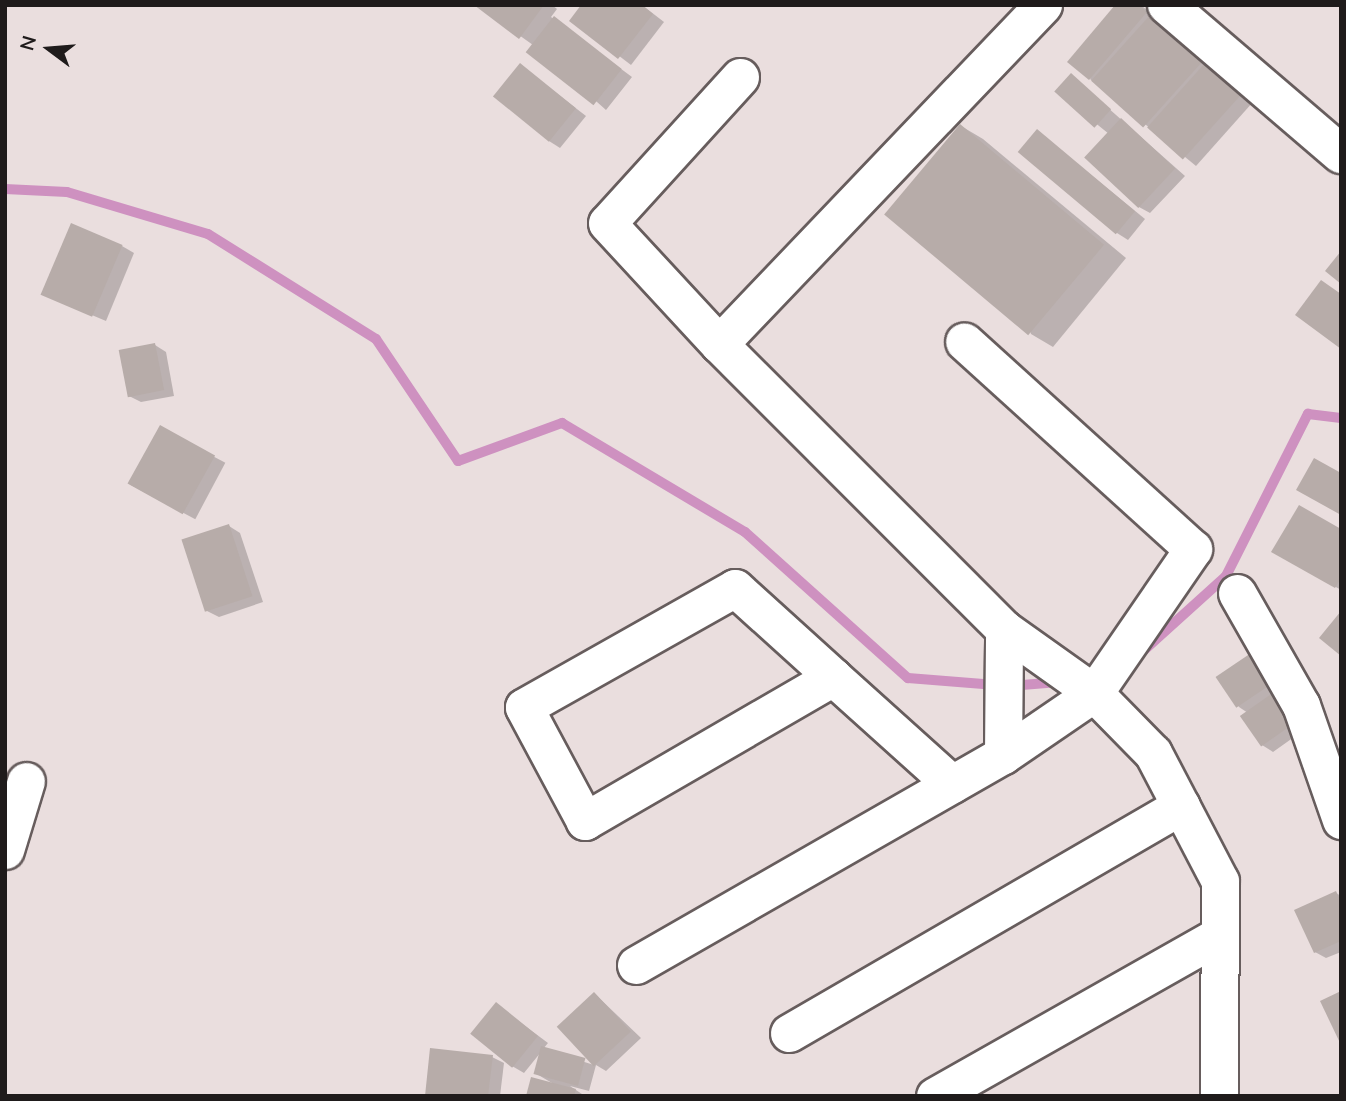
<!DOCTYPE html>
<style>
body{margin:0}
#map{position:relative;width:1346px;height:1101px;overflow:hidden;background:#eadede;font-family:"Nunito Sans",sans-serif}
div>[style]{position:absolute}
.shadow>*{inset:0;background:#0003;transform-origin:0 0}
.stream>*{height:10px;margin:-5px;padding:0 5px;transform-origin:5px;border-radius:5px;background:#ce91c0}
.building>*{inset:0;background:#b7aca9;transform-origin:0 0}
.roads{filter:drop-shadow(2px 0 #675d5d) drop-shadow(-2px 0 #675d5d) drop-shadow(0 2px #675d5d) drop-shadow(0 -2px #675d5d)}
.street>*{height:37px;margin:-18.5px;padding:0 18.5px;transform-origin:18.5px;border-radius:18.5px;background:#fff}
.secondary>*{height:38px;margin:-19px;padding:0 19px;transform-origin:19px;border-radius:19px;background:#fff}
span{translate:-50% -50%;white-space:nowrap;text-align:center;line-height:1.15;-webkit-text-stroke:5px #eadede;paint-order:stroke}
.frame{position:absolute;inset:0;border:7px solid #1f1b1b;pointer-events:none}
.north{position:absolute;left:14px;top:14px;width:70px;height:70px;-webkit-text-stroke:5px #eadede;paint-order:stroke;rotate:286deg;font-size:19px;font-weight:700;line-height:28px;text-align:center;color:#1f1b1b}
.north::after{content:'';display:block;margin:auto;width:24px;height:32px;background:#1f1b1b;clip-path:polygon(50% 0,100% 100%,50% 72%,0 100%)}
</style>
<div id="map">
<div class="shadow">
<div style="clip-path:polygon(477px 5px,552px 5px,557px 9px,551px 17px,632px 77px,606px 110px,533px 45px)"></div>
<div style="clip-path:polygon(642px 5px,664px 22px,631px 65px,572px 20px)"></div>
<div style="clip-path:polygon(1117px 5px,1141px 5px,1253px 102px,1196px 166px,1090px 79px)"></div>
<div style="clip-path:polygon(520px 65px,586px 116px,560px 148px,549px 141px)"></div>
<div style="clip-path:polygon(1072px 76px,1185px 176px,1150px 213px,1139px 207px,1109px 134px,1057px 92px)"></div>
<div style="clip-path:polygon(961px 126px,983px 139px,1126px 258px,1053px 347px,1031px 334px)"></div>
<div style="clip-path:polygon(1037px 131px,1145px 219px,1128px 240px,1117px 233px)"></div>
<div style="clip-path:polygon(122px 246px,134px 253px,106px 321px,56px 300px)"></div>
<div style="clip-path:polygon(155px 345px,166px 352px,174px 396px,141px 402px,129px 396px)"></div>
<div style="left:160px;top:428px;width:74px;height:64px;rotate:28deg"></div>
<div style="clip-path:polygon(229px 526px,240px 533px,263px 602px,219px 617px,207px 611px)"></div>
<div style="clip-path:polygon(1341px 531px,1341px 590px,1274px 551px)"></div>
<div style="clip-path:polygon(1257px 651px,1311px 725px,1273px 752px,1262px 745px,1248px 713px,1239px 707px,1218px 678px)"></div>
<div style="clip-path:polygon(1336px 893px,1341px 896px,1341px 952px,1326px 958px,1315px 952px)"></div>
<div style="clip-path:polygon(595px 994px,641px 1038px,606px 1071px,596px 1065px,589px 1091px,570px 1086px,585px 1096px,528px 1096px,552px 1083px,535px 1073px,541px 1052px,524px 1073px,512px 1066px,497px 1005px,548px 1043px,543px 1049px,594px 1065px)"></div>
<div style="clip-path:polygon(492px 1057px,504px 1063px,500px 1096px,426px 1096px)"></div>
</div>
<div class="stream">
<div style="left:5px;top:189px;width:62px;rotate:2.8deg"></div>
<div style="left:67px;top:192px;width:147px;rotate:16.6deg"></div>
<div style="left:208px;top:234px;width:198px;rotate:32deg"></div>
<div style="left:376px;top:339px;width:147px;rotate:56.1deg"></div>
<div style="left:458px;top:461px;width:111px;rotate:-20.1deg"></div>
<div style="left:562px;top:423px;width:213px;rotate:30.8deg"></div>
<div style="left:745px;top:532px;width:219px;rotate:41.9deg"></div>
<div style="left:908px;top:678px;width:88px;rotate:4.5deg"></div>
<div style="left:1142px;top:652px;width:113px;rotate:-42.1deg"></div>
<div style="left:1226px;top:576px;width:182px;rotate:-63.2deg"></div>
<div style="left:1308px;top:414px;width:33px;rotate:7deg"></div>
<div style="left:1011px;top:686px;width:48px;rotate:-4.8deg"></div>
</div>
<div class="building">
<div style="clip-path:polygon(474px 5px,544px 5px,519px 39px)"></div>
<div style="clip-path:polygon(581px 5px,642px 5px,653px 14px,618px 59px,569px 21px)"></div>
<div style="clip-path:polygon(1115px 5px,1139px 5px,1147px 12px,1089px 80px,1067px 62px)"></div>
<div style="left:1152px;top:13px;width:70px;height:91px;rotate:42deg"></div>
<div style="left:554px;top:16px;width:86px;height:46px;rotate:38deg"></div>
<div style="left:1206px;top:62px;width:48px;height:88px;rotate:42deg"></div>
<div style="left:520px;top:63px;width:72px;height:43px;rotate:39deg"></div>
<div style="left:1071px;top:73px;width:54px;height:25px;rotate:42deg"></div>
<div style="left:1121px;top:118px;width:74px;height:54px;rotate:43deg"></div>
<div style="left:960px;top:124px;width:188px;height:118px;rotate:40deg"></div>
<div style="left:1037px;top:129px;width:128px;height:30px;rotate:40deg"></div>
<div style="left:71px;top:223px;width:56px;height:78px;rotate:23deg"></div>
<div style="clip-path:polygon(1341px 251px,1341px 284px,1325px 271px)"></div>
<div style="clip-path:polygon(1321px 280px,1341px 294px,1341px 349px,1295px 315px)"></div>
<div style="left:155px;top:343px;width:48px;height:37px;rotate:79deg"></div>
<div style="left:160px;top:425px;width:63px;height:67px;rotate:29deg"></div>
<div style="clip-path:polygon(1314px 458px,1341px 473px,1341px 515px,1296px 490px)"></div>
<div style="clip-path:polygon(1299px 505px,1341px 529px,1341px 578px,1335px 588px,1271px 552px)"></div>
<div style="left:229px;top:524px;width:76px;height:50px;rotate:72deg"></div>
<div style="clip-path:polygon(1341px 611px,1341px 656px,1319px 638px)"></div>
<div style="left:1257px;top:649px;width:37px;height:50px;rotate:56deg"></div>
<div style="left:1280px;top:688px;width:37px;height:49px;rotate:55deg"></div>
<div style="clip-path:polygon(1336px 891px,1341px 902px,1341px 941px,1314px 953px,1294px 910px)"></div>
<div style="clip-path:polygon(1341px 991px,1341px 1045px,1320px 1001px)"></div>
<div style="left:594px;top:992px;width:54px;height:51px;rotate:47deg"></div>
<div style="left:496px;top:1002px;width:54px;height:41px;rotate:39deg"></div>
<div style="left:541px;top:1046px;width:46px;height:29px;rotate:15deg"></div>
<div style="clip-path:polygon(430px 1048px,493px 1055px,488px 1096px,425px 1096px)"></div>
<div style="clip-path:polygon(531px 1077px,576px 1089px,574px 1096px,526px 1096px)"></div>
</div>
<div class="roads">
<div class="street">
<div style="left:740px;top:77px;width:197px;rotate:132.3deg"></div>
<div style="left:607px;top:223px;width:165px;rotate:47.2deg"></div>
<div style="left:719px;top:344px;width:403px;rotate:45deg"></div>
<div style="left:1004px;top:629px;width:110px;rotate:35.4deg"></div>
<div style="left:1094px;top:693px;width:84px;rotate:45.5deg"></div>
<div style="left:1153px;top:753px;width:144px;rotate:62.4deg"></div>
<div style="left:1220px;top:881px;width:215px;rotate:90.3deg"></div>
<div style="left:719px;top:344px;width:469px;rotate:-46.3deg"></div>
<div style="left:1237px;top:593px;width:129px;rotate:60.3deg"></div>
<div style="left:1301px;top:705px;width:122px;rotate:70.8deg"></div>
<div style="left:833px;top:677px;width:287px;rotate:149.9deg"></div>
<div style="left:585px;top:821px;width:129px;rotate:-118.2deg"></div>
<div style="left:524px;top:707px;width:242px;rotate:-29.4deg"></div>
<div style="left:735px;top:588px;width:132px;rotate:42.2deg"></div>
<div style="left:833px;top:677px;width:160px;rotate:42deg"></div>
<div style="left:1003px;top:755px;width:126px;rotate:-89.5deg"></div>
<div style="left:5px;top:850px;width:72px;rotate:-73.1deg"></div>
<div style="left:636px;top:965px;width:423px;rotate:-29.8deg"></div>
<div style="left:1003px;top:755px;width:110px;rotate:-34.3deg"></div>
<div style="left:1094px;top:693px;width:175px;rotate:-55.5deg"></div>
<div style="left:1193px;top:549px;width:309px;rotate:-137.8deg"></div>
<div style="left:789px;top:1033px;width:453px;rotate:-30.1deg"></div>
<div style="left:935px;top:1096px;width:327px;rotate:-29.5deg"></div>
</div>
<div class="secondary">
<div style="left:1167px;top:5px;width:229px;rotate:40.6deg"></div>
</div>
</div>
<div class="frame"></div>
<div class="north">N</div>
</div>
